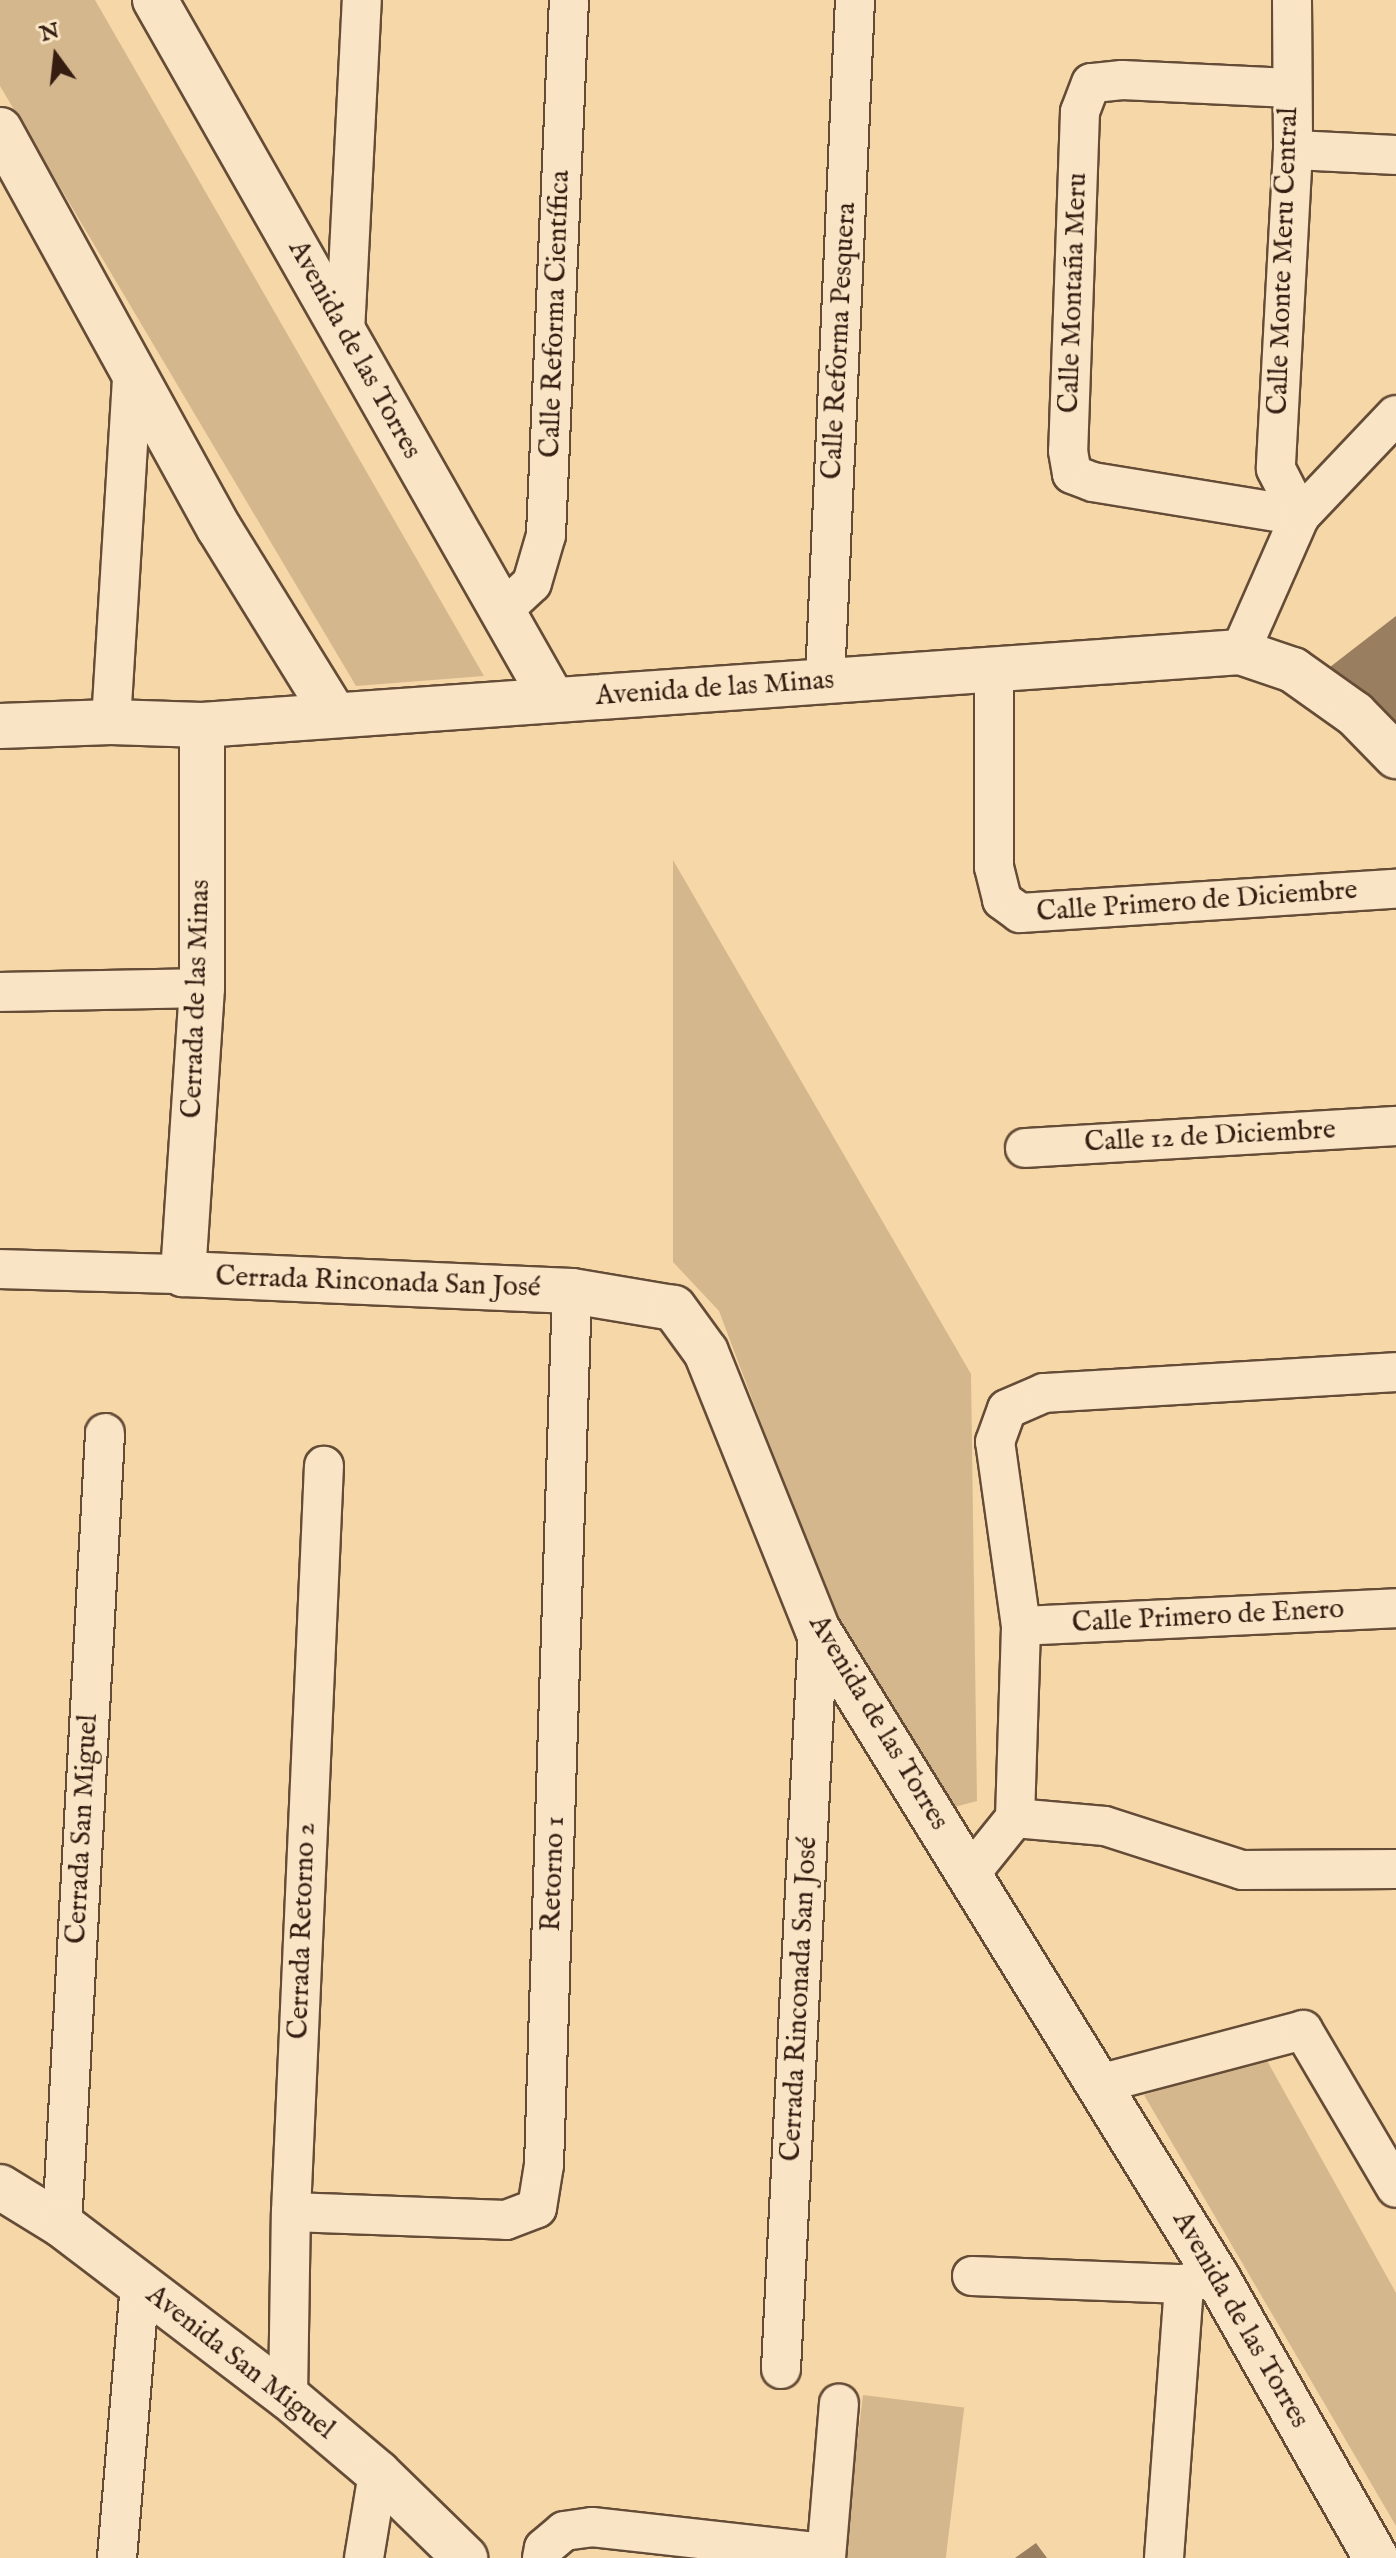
<!DOCTYPE html>
<meta charset="utf-8">
<style>
body{margin:0}
#map{position:relative;width:1396px;height:2558px;overflow:hidden;background:#f6d7a8;font-family:"IM FELL English",serif}
div>[style]{position:absolute}
.green>*{inset:0;background:#d5b78e;transform-origin:0 0}
.building>*{inset:0;background:#997e60}
.roads{filter:drop-shadow(2px 0 #654c37) drop-shadow(-2px 0 #654c37) drop-shadow(0 2px #654c37) drop-shadow(0 -2px #654c37)}
.minor>*{height:38px;margin:-19px;padding:0 19px;transform-origin:19px;border-radius:19px;background:#f9e5c6}
.tertiary>*{height:44px;margin:-22px;padding:0 22px;transform-origin:22px;border-radius:22px;background:#f9e5c6}
span{translate:-50% -50%;white-space:nowrap;text-align:center;line-height:1.15;-webkit-text-stroke:6px #f9e5c6;paint-order:stroke}
.street-label{font-size:28px;color:#351d11}
.north{position:absolute;left:16px;top:16px;width:80px;height:80px;-webkit-text-stroke:6px #f9e5c6;paint-order:stroke;rotate:345deg;font-size:22px;font-weight:700;line-height:32px;text-align:center;color:#351d11}
.north::after{content:'';display:block;margin:auto;width:28px;height:36px;background:#351d11;clip-path:polygon(50% 0,100% 100%,50% 72%,0 100%)}
</style>
<div id="map">
<div class="green">
<div style="clip-path:polygon(0 0,95px 0,484px 676px,356px 686px,0 86px)"></div>
<div style="clip-path:polygon(673px 860px,971px 1374px,977px 1801px,940px 1811px,847px 1651px,719px 1311px,673px 1262px)"></div>
<div style="clip-path:polygon(1265px 2057px,1396px 2293px,1396px 2526px,1144px 2095px)"></div>
<div style="left:863px;top:2395px;width:102px;height:164px;rotate:7deg"></div>
</div>
<div class="building">
<div style="clip-path:polygon(1396px 616px,1396px 726px,1330px 667px)"></div>
<div style="clip-path:polygon(1036px 2543px,1047px 2558px,1015px 2558px)"></div>
</div>
<div class="roads">
<div class="minor">
<div style="left:1292px;top:0;width:150px;rotate:89.6deg"></div>
<div style="left:1293px;top:150px;width:319px;rotate:93.1deg"></div>
<div style="left:1276px;top:469px;width:53px;rotate:62.9deg"></div>
<div style="left:1290px;top:88px;width:168px;rotate:-177.3deg"></div>
<div style="left:1122px;top:80px;width:31px;rotate:174deg"></div>
<div style="left:1091px;top:83px;width:31px;rotate:111deg"></div>
<div style="left:1080px;top:112px;width:339px;rotate:92deg"></div>
<div style="left:1068px;top:451px;width:23px;rotate:80deg"></div>
<div style="left:1072px;top:474px;width:22px;rotate:21deg"></div>
<div style="left:1093px;top:482px;width:210px;rotate:9.3deg"></div>
<div style="left:1293px;top:150px;width:103px;rotate:2.8deg"></div>
<div style="left:345px;top:332px;width:332px;rotate:-87.1deg"></div>
<div style="left:501px;top:612px;width:42px;rotate:-43.1deg"></div>
<div style="left:532px;top:583px;width:50px;rotate:-73.7deg"></div>
<div style="left:546px;top:535px;width:535px;rotate:-87.54deg"></div>
<div style="left:1240px;top:652px;width:149px;rotate:-66.2deg"></div>
<div style="left:1300px;top:516px;width:139px;rotate:-46.5deg"></div>
<div style="left:994px;top:670px;width:197px;rotate:90deg"></div>
<div style="left:994px;top:867px;width:34px;rotate:76deg"></div>
<div style="left:1002px;top:900px;width:22px;rotate:36deg"></div>
<div style="left:1020px;top:913px;width:377px;rotate:-3.7deg"></div>
<div style="left:825px;top:681px;width:682px;rotate:-87.48deg"></div>
<div style="left:111px;top:722px;width:356px;rotate:-86.5deg"></div>
<div style="left:0;top:992px;width:202px;rotate:-1.1deg"></div>
<div style="left:1025px;top:1148px;width:372px;rotate:-3.4deg"></div>
<div style="left:0;top:1269px;width:183px;rotate:1.6deg"></div>
<div style="left:1021px;top:1626px;width:375px;rotate:-2.7deg"></div>
<div style="left:1015px;top:1818px;width:192px;rotate:-88.2deg"></div>
<div style="left:1021px;top:1626px;width:186px;rotate:-98deg"></div>
<div style="left:995px;top:1442px;width:35px;rotate:-70deg"></div>
<div style="left:1007px;top:1409px;width:40px;rotate:-23.4deg"></div>
<div style="left:1044px;top:1393px;width:353px;rotate:-3.4deg"></div>
<div style="left:1015px;top:1818px;width:90px;rotate:5.1deg"></div>
<div style="left:1105px;top:1826px;width:144px;rotate:17.8deg"></div>
<div style="left:1242px;top:1870px;width:154px;rotate:-0.4deg"></div>
<div style="left:969px;top:1875px;width:73px;rotate:-51.1deg"></div>
<div style="left:1099px;top:2084px;width:211px;rotate:-14.8deg"></div>
<div style="left:1303px;top:2030px;width:183px;rotate:59.5deg"></div>
<div style="left:291px;top:2212px;width:215px;rotate:2.1deg"></div>
<div style="left:506px;top:2220px;width:33px;rotate:-21deg"></div>
<div style="left:537px;top:2208px;width:44px;rotate:-80.8deg"></div>
<div style="left:544px;top:2165px;width:874px;rotate:-88.17deg"></div>
<div style="left:62px;top:2225px;width:793px;rotate:-86.89deg"></div>
<div style="left:972px;top:2276px;width:212px;rotate:2.2deg"></div>
<div style="left:1184px;top:2284px;width:23px;rotate:-13deg"></div>
<div style="left:781px;top:2369px;width:740px;rotate:-87.13deg"></div>
<div style="left:288px;top:2397px;width:185px;rotate:-89.1deg"></div>
<div style="left:291px;top:2212px;width:747px;rotate:-87.47deg"></div>
<div style="left:117px;top:2558px;width:275px;rotate:-85.2deg"></div>
<div style="left:364px;top:2558px;width:86px;rotate:-80.6deg"></div>
<div style="left:542px;top:2558px;width:10px;rotate:-79deg"></div>
<div style="left:544px;top:2548px;width:26px;rotate:-40deg"></div>
<div style="left:564px;top:2531px;width:28px;rotate:-8deg"></div>
<div style="left:592px;top:2527px;width:233px;rotate:6.4deg"></div>
<div style="left:826px;top:2558px;width:155px;rotate:-85.2deg"></div>
<div style="left:1164px;top:2558px;width:275px;rotate:-85.8deg"></div>
</div>
<div class="tertiary">
<div style="left:155px;top:0;width:805px;rotate:60.38deg"></div>
<div style="left:0;top:130px;width:454px;rotate:61.2deg"></div>
<div style="left:219px;top:528px;width:219px;rotate:58.3deg"></div>
<div style="left:202px;top:725px;width:263px;rotate:90deg"></div>
<div style="left:202px;top:988px;width:287px;rotate:93.8deg"></div>
<div style="left:183px;top:1274px;width:389px;rotate:2.5deg"></div>
<div style="left:572px;top:1291px;width:103px;rotate:9.5deg"></div>
<div style="left:674px;top:1308px;width:54px;rotate:54deg"></div>
<div style="left:706px;top:1352px;width:300px;rotate:68.1deg"></div>
<div style="left:818px;top:1630px;width:760px;rotate:58.34deg"></div>
<div style="left:1217px;top:2277px;width:323px;rotate:60.5deg"></div>
<div style="left:0;top:726px;width:111px;rotate:-2.1deg"></div>
<div style="left:111px;top:722px;width:91px;rotate:1.9deg"></div>
<div style="left:202px;top:725px;width:1041px;rotate:-4.02deg"></div>
<div style="left:1240px;top:652px;width:56px;rotate:18.8deg"></div>
<div style="left:1293px;top:670px;width:76px;rotate:35.4deg"></div>
<div style="left:1355px;top:714px;width:59px;rotate:45.7deg"></div>
<div style="left:0;top:2187px;width:73px;rotate:31.5deg"></div>
<div style="left:62px;top:2225px;width:284px;rotate:37.3deg"></div>
<div style="left:288px;top:2397px;width:118px;rotate:40.2deg"></div>
<div style="left:378px;top:2473px;width:122px;rotate:44.3deg"></div>
</div>
</div>
<div class="street-label">
<span style="left:1284px;top:261px;rotate:-88deg">Calle Monte Meru Central</span>
<span style="left:1074px;top:293px;rotate:-88deg">Calle Montaña Meru</span>
<span style="left:556px;top:314px;rotate:-88deg">Calle Reforma Científica</span>
<span style="left:840px;top:341px;rotate:-87deg">Calle Reforma Pesquera</span>
<span style="left:354px;top:350px;rotate:61deg">Avenida de las Torres</span>
<span style="left:715px;top:689px;rotate:-4deg">Avenida de las Minas</span>
<span style="left:1197px;top:902px;rotate:-4deg">Calle Primero de Diciembre</span>
<span style="left:197px;top:999px;rotate:-88deg">Cerrada de las Minas</span>
<span style="left:1210px;top:1137px;rotate:-3deg">Calle 12 de Diciembre</span>
<span style="left:378px;top:1283px;rotate:2deg">Cerrada Rinconada San José</span>
<span style="left:1208px;top:1617px;rotate:-3deg">Calle Primero de Enero</span>
<span style="left:878px;top:1723px;rotate:59deg">Avenida de las Torres</span>
<span style="left:83px;top:1829px;rotate:-87deg">Cerrada San Miguel</span>
<span style="left:554px;top:1874px;rotate:-88deg">Retorno 1</span>
<span style="left:303px;top:1931px;rotate:-88deg">Cerrada Retorno 2</span>
<span style="left:800px;top:1999px;rotate:-87deg">Cerrada Rinconada San José</span>
<span style="left:1240px;top:2320px;rotate:60deg">Avenida de las Torres</span>
<span style="left:240px;top:2363px;rotate:38deg">Avenida San Miguel</span>
</div>
<div class="north">N</div>
</div>
